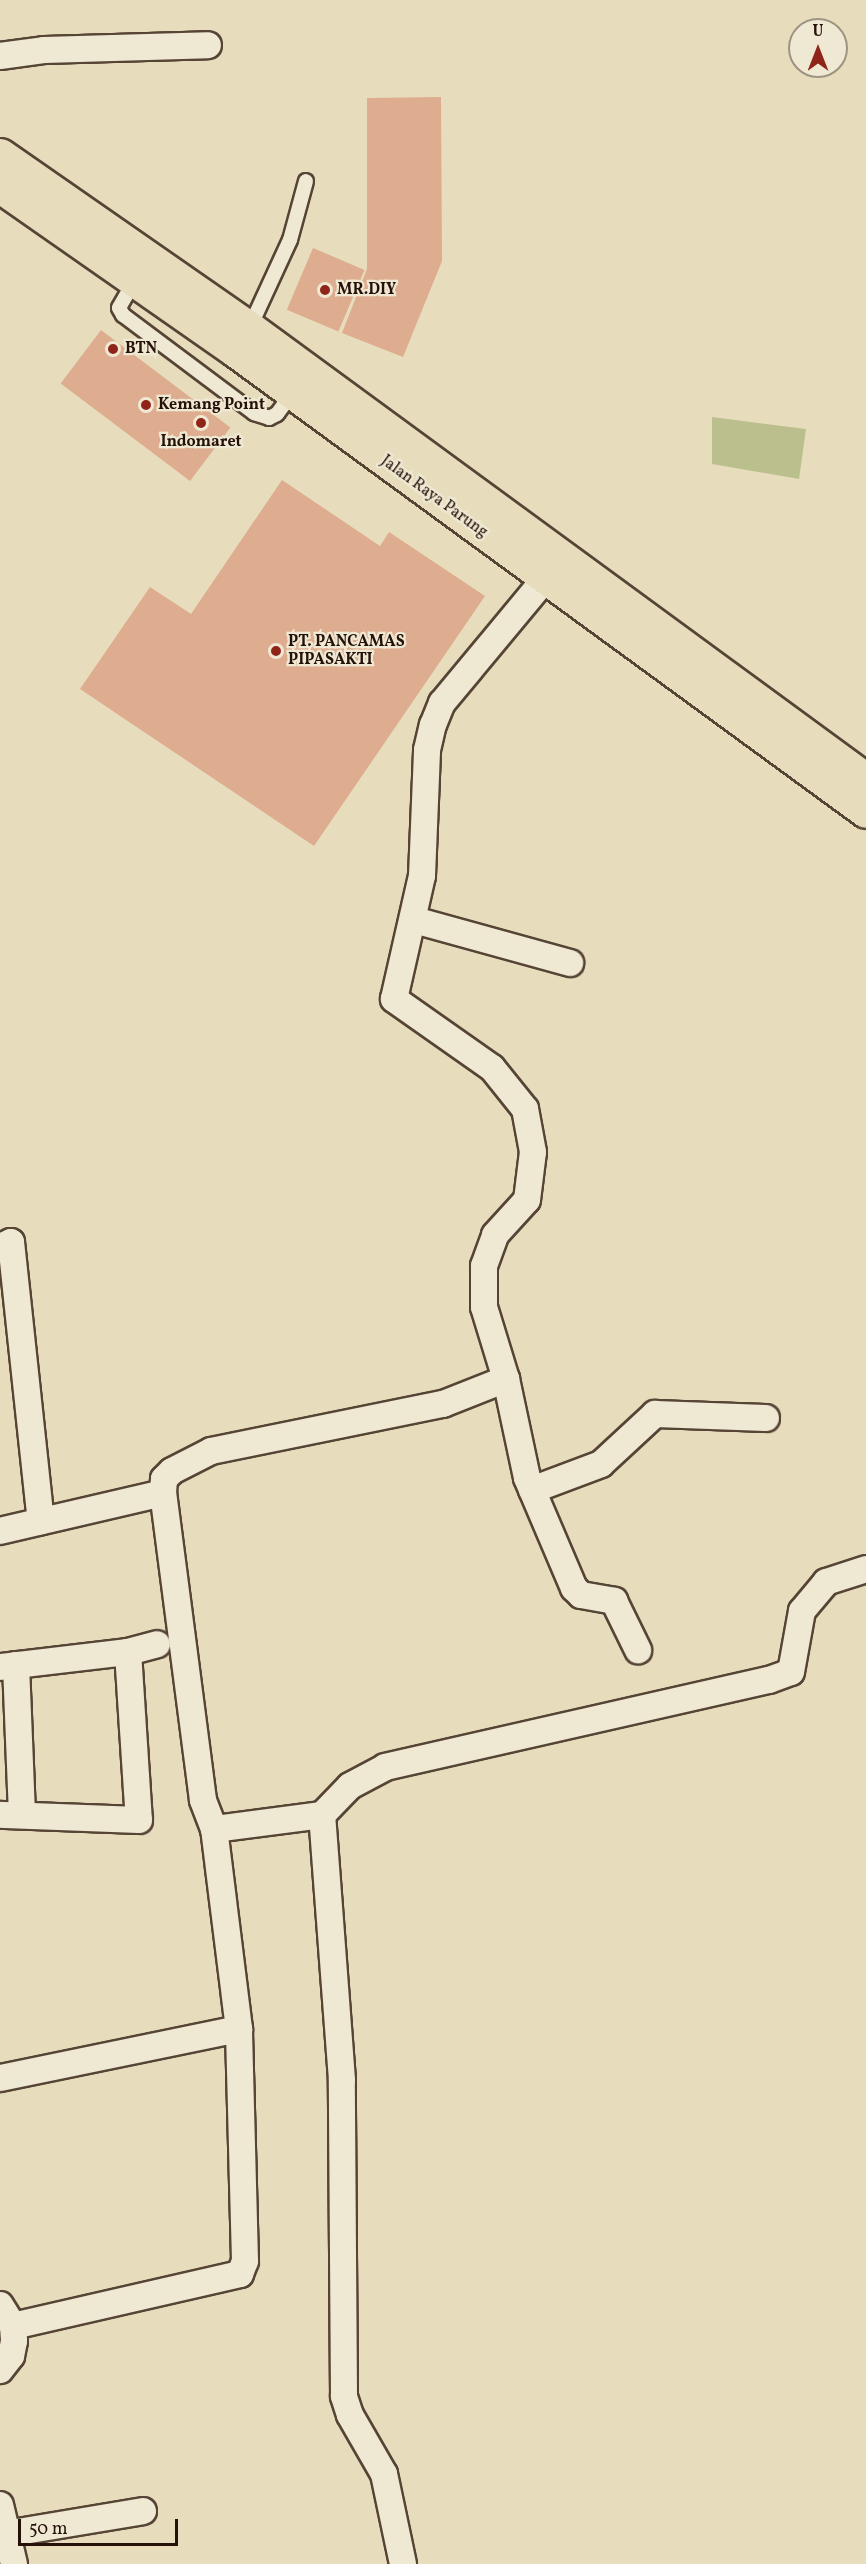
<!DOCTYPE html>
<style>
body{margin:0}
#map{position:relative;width:866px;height:2564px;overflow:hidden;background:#e7ddbd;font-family:Vollkorn,serif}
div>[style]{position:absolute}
.green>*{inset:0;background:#bbbf8d}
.building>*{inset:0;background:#deac8e;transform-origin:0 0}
.roads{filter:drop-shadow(2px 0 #564435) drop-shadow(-2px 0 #564435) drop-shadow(0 2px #564435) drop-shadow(0 -2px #564435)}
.lane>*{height:14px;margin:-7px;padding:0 7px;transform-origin:7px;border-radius:7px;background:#efe9d4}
.street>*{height:26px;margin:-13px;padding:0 13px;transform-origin:13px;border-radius:13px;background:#efe9d4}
.highway>*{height:33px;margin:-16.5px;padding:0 16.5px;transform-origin:16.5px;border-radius:16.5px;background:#e7ddbd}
.dots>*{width:16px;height:16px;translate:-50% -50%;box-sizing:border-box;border:3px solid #efe9d4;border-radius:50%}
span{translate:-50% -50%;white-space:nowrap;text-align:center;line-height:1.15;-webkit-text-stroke:4.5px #efe9d4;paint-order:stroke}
.poi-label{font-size:16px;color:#251108;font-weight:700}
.left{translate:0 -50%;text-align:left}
.street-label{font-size:16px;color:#251108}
.north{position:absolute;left:788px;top:18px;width:60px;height:60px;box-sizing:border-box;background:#efe9d4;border:2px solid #9e9382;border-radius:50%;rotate:0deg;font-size:16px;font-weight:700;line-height:24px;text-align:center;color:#251108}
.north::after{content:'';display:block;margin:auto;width:21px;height:27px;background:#8f2418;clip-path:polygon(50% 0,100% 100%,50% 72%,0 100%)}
.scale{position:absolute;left:18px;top:2519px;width:160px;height:27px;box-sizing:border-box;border:3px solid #251108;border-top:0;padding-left:8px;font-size:18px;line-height:21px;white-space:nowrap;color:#251108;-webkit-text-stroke:4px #efe9d4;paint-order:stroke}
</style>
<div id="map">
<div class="green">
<div style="clip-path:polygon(712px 417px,806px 429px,799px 479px,712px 464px)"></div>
</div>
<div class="building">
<div style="clip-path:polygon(441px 97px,442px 261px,403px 357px,342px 333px,367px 269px,367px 98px)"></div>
<div style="left:313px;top:248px;width:56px;height:67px;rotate:23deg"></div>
<div style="left:101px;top:330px;width:162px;height:67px;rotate:37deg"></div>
<div style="clip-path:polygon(282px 480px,380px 546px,389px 532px,485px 596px,314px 846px,80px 689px,150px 587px,191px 614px)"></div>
</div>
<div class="roads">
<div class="lane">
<div style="left:135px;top:280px;width:32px;rotate:120deg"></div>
<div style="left:119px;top:308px;width:8px;rotate:60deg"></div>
<div style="left:123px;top:315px;width:164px;rotate:36.8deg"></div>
<div style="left:254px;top:413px;width:16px;rotate:18deg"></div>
<div style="left:269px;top:418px;width:9px;rotate:-27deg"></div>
<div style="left:277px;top:414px;width:27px;rotate:-54deg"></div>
<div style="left:249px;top:329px;width:98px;rotate:-65.3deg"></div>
<div style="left:290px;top:240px;width:61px;rotate:-74.8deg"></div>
</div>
<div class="street">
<div style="left:0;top:56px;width:44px;rotate:-7.8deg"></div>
<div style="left:44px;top:50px;width:164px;rotate:-1.7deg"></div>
<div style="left:414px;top:920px;width:162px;rotate:15.4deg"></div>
<div style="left:0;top:1247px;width:12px;rotate:-24deg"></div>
<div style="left:11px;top:1242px;width:281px;rotate:83.9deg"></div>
<div style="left:506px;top:1379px;width:101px;rotate:78deg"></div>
<div style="left:527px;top:1478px;width:120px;rotate:66.9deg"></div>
<div style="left:574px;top:1588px;width:10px;rotate:45deg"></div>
<div style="left:581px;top:1595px;width:34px;rotate:10deg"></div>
<div style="left:614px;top:1601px;width:55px;rotate:63.9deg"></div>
<div style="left:532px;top:1490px;width:74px;rotate:-20.6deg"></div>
<div style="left:601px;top:1464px;width:74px;rotate:-42.8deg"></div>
<div style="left:655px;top:1414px;width:111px;rotate:2.1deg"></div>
<div style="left:0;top:1531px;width:167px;rotate:-13.1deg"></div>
<div style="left:128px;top:1652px;width:30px;rotate:-15deg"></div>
<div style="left:16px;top:1665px;width:150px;rotate:87.7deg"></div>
<div style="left:0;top:1667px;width:129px;rotate:-6.7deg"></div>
<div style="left:128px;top:1652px;width:168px;rotate:86.3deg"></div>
<div style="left:139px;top:1820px;width:139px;rotate:-177.9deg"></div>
<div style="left:322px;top:1815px;width:40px;rotate:-46deg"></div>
<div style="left:350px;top:1786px;width:40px;rotate:-28deg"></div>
<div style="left:385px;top:1767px;width:394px;rotate:-12.8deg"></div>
<div style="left:769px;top:1680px;width:23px;rotate:-20deg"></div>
<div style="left:791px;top:1672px;width:62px;rotate:-79.8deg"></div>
<div style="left:802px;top:1611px;width:38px;rotate:-50deg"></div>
<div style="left:826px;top:1582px;width:42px;rotate:-18deg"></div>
<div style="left:0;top:2078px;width:244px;rotate:-11.6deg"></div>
<div style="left:239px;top:2029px;width:202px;rotate:-97.1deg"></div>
<div style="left:0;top:2305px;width:25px;rotate:58deg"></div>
<div style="left:13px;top:2326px;width:15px;rotate:86deg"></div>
<div style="left:14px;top:2341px;width:15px;rotate:101deg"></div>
<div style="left:11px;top:2356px;width:18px;rotate:128deg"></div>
<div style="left:13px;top:2326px;width:233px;rotate:-12.9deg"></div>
<div style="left:240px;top:2274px;width:14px;rotate:-69deg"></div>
<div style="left:245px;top:2261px;width:232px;rotate:-91.5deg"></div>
<div style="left:0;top:2505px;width:61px;rotate:76.7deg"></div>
<div style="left:0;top:2535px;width:145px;rotate:-9.5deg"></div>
<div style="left:403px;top:2564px;width:92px;rotate:-101.9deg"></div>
<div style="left:384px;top:2474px;width:68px;rotate:-120deg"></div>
<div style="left:350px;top:2415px;width:20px;rotate:-108deg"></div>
<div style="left:344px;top:2396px;width:316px;rotate:-90.4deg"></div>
<div style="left:342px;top:2080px;width:266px;rotate:-94.3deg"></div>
<div style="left:322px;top:1815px;width:109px;rotate:172.6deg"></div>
<div style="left:214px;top:1829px;width:31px;rotate:-111deg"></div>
<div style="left:203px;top:1800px;width:310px;rotate:-97.4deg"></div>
<div style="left:163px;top:1493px;width:14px;rotate:-86deg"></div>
<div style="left:164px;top:1479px;width:11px;rotate:-45deg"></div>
<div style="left:172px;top:1471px;width:44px;rotate:-27.1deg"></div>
<div style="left:211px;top:1451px;width:237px;rotate:-11.5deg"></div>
<div style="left:443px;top:1404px;width:68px;rotate:-21.6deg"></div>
<div style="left:506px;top:1379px;width:75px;rotate:-107deg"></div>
<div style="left:484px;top:1307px;width:41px;rotate:-90deg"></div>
<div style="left:484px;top:1266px;width:33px;rotate:-70deg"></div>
<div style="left:495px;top:1235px;width:47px;rotate:-47.6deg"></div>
<div style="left:527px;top:1200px;width:48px;rotate:-82.9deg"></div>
<div style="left:533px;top:1152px;width:44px;rotate:-100.5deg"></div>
<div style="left:525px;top:1109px;width:53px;rotate:-128.8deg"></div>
<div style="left:492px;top:1068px;width:120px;rotate:-144.9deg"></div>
<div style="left:394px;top:999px;width:126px;rotate:-77.2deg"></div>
<div style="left:422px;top:876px;width:126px;rotate:-87.7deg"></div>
<div style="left:427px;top:750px;width:26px;rotate:-77deg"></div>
<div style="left:433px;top:725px;width:24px;rotate:-68deg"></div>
<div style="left:442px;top:703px;width:161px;rotate:-50.3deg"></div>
</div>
<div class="highway">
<div style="left:0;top:155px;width:303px;rotate:34.8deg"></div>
<div style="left:249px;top:328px;width:765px;rotate:36.23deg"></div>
<div style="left:0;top:186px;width:287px;rotate:34.9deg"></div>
<div style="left:235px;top:350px;width:781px;rotate:36.15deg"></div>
</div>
</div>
<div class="dots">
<div style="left:325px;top:290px;background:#8f2418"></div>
<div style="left:113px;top:349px;background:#8f2418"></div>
<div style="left:146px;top:405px;background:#8f2418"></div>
<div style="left:201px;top:423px;background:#8f2418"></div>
<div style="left:276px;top:651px;background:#8f2418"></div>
</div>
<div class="poi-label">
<span class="left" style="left:337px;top:290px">MR.DIY</span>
<span class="left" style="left:125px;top:349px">BTN</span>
<span class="left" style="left:158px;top:405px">Kemang Point</span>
<span style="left:201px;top:442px">Indomaret</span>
<span class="left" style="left:288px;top:651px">PT. PANCAMAS<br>PIPASAKTI</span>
</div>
<div class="street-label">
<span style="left:434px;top:497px;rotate:36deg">Jalan Raya Parung</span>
</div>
<div class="north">U</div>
<div class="scale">50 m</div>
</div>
